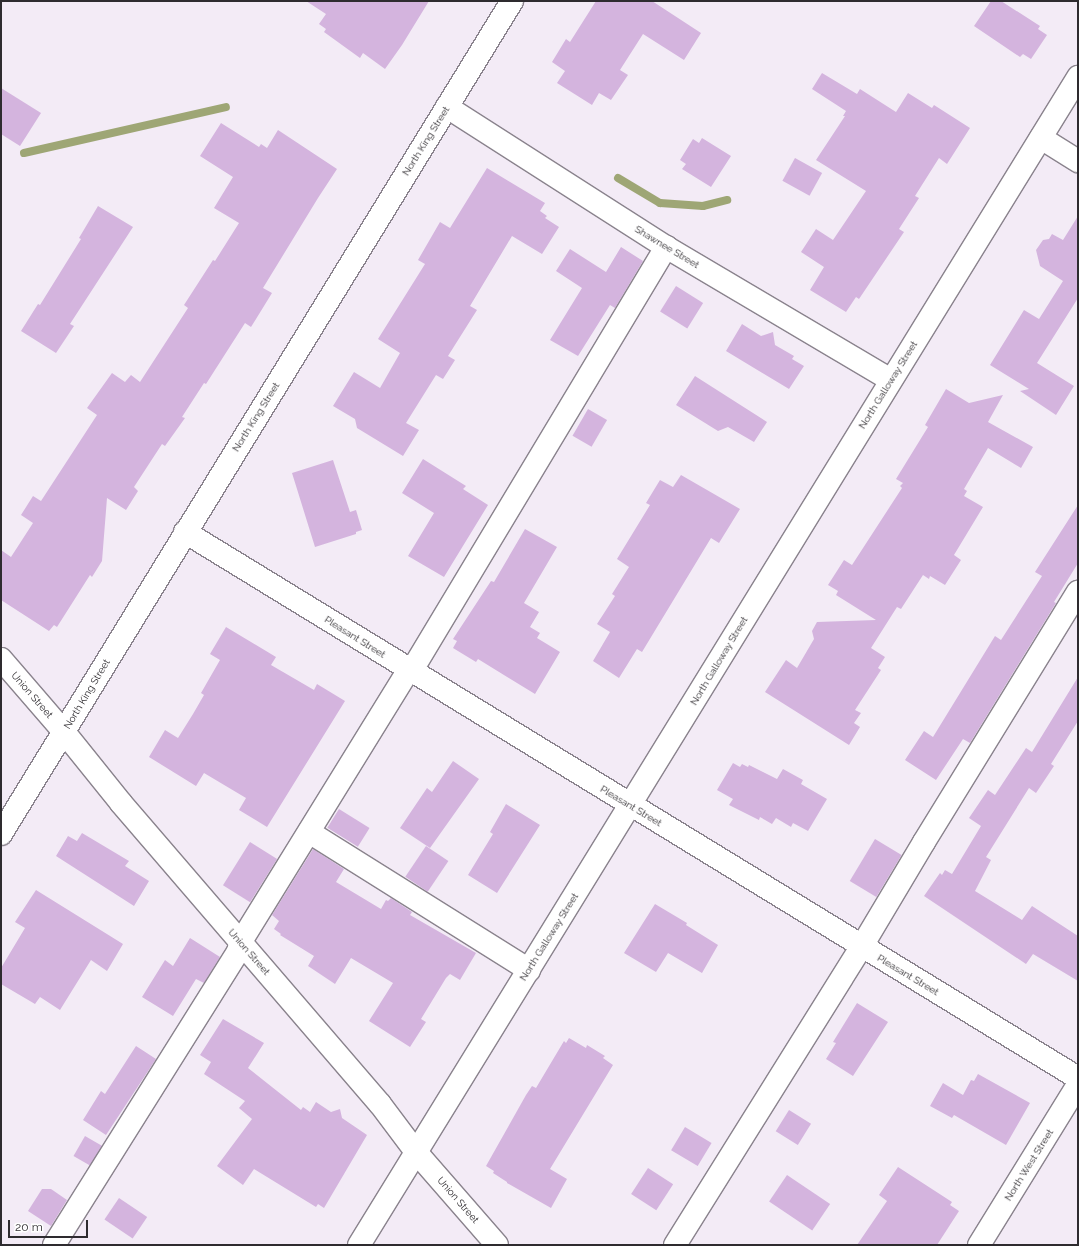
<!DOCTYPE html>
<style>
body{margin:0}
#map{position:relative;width:1079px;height:1246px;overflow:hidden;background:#f3ebf6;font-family:Raleway,sans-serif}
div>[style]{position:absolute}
.stream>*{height:8px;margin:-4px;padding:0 4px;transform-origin:4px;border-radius:4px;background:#9ea675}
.building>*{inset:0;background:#d4b4de;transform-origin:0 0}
.roads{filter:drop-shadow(1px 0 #8a838d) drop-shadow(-1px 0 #8a838d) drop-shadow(0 1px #8a838d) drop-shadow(0 -1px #8a838d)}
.minor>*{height:22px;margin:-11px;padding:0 11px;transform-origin:11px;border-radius:11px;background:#fff}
span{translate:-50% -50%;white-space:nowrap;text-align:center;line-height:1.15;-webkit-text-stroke:3.5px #fff;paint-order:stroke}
.street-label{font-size:10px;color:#2e2b2f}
.frame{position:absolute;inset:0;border:2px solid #2e2b2f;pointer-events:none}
.scale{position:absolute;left:8px;top:1220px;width:80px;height:18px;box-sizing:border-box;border:2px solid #2e2b2f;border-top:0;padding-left:5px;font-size:12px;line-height:14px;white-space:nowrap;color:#2e2b2f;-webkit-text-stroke:3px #fff;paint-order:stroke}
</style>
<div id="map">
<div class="stream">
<div style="left:24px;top:153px;width:207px;rotate:-12.8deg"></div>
<div style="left:618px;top:178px;width:49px;rotate:30.8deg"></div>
<div style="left:660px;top:203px;width:43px;rotate:4deg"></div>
<div style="left:703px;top:206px;width:25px;rotate:-14deg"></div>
</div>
<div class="building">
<div style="clip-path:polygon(306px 1px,429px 1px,402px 45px,385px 69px,363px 53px,360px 58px,324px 32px,326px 29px,319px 24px,326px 14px)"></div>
<div style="clip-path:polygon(596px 1px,652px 1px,701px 33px,684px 60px,643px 34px,620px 70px,628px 75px,611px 100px,599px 93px,592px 105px,557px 83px,565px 71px,552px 62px,566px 39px,570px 42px)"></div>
<div style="clip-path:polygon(991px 1px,1001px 1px,1040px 26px,1038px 29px,1047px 35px,1031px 59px,1023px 54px,1020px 57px,974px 26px)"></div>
<div style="clip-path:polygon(822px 73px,857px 94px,860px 89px,896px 112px,908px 93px,932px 108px,934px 105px,970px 128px,947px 164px,939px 158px,915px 196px,919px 198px,899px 229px,904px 232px,859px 299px,856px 297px,846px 312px,810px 290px,824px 267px,801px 252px,816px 229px,833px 240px,866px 191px,816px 160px,845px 116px,843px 116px,846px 111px,812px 89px)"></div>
<div style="clip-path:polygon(1px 88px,41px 113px,20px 146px,1px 134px)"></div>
<div style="clip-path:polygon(221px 123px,259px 147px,261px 144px,267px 148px,278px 130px,337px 169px,318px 198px,263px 288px,272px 293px,251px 327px,245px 323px,206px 384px,204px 383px,182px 417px,185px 418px,165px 446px,162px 444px,134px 487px,138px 491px,126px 510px,107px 498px,102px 561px,92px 577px,90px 575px,57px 627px,54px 625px,49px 631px,1px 600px,1px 550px,11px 557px,33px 523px,21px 515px,33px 496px,41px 501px,97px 415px,87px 408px,112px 373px,125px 382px,131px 375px,140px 382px,188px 308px,184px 305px,213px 260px,215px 261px,239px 223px,214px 208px,233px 177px,200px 156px)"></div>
<div style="clip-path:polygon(702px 138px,731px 156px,711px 187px,682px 169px,686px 164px,680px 160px,693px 139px,699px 143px)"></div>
<div style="left:795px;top:158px;width:31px;height:26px;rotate:29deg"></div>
<div style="clip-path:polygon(487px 168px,545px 203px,540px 211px,547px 216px,545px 218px,559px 227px,542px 254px,512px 236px,470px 306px,477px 310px,448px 356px,455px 360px,443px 379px,436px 375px,406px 423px,419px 430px,403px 456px,357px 428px,355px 419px,333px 406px,354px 372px,380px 388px,400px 353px,378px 339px,425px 264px,418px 260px,440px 222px,450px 228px)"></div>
<div style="clip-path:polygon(98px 206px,133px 227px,70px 324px,74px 326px,56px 353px,21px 331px,38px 304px,40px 305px,81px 239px,79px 238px)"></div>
<div style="clip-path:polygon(1078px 216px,1078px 298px,1037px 363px,1074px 386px,1056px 415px,1020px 391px,1029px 389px,990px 365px,1024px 310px,1039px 319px,1063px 281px,1040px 266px,1036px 250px,1043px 240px,1049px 239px,1052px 234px,1063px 240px)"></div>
<div style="clip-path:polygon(621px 247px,643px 261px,615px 308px,610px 305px,578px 356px,550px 340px,582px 288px,556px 271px,570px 249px,606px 272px)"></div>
<div style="left:676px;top:286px;width:32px;height:30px;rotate:32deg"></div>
<div style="clip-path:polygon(742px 324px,761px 336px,773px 332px,775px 345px,794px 356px,792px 359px,804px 366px,789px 389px,726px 351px)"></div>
<div style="clip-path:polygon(695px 376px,767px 422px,754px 442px,728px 427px,718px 431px,676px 405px)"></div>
<div style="clip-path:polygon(946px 389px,969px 403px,1003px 395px,988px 422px,1033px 447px,1021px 468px,988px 448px,964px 489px,967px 491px,964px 496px,983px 507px,954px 555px,961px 560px,945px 585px,930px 576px,929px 579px,923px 575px,901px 609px,897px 607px,871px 648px,885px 657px,878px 668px,881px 670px,855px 710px,861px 713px,854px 723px,860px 727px,849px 745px,765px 692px,786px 660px,797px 668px,814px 639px,812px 631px,817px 622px,876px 620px,836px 595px,838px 591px,828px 585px,844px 560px,852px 565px,902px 488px,900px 486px,903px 483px,896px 479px,928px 427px,925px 425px)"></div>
<div style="left:588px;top:409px;width:22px;height:31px;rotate:30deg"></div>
<div style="clip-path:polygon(423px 459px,466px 486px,463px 489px,488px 505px,444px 577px,408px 556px,434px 513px,402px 493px)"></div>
<div style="clip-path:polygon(333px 460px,350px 512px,356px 510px,362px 530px,356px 532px,356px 534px,315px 547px,292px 473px)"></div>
<div style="clip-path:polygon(681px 475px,740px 509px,719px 543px,711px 538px,642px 652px,637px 649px,619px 678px,593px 661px,610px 632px,597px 624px,615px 596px,612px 594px,629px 567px,617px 559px,650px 505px,646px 503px,660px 480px,673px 487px)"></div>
<div style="clip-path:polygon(1078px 505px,1078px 563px,1054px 602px,1056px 603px,970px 743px,963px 739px,936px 780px,905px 760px,924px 731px,933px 737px,995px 636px,1001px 640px,1042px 576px,1035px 572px)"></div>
<div style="clip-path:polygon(525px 529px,557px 547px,524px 603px,539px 612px,530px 627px,540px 633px,537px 638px,560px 652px,535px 694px,478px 659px,476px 662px,453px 648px,457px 641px,453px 639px,491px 581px,494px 582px)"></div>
<div style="clip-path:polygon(226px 627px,276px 657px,271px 665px,314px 690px,317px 684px,345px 701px,267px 827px,239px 810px,246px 798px,204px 773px,196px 786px,149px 757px,165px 730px,178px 738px,193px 714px,204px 695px,201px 693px,220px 660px,210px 654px)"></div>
<div style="clip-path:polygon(1078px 677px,1078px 721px,1051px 764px,1054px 766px,1036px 793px,1029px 788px,986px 857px,991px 860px,975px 891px,1022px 920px,1032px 906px,1078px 936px,1078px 981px,1033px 954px,1026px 964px,924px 896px,940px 873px,942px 875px,945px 870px,952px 874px,981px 826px,969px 818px,988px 790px,995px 795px,1026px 748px,1032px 752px)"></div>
<div style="clip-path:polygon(453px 761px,479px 779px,430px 848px,400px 828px,427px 788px,432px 792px)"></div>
<div style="clip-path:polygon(733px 763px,740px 767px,742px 764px,748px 767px,749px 765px,777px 779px,783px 769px,803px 780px,801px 784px,827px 799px,808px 831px,793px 823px,791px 827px,776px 818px,772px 824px,760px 817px,759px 820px,729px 805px,733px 799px,717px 790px)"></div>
<div style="clip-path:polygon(506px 804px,540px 825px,497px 893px,468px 875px,493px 834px,490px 832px)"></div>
<div style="left:339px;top:809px;width:36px;height:22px;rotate:32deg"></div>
<div style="clip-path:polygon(82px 833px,129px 861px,125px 866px,149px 881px,134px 906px,56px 856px,68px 836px,77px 841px)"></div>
<div style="left:875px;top:839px;width:31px;height:49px;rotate:31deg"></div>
<div style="left:250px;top:842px;width:32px;height:51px;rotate:32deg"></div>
<div style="left:426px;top:846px;width:27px;height:37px;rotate:34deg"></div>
<div style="clip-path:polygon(313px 849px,344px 869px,336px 882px,381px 909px,386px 900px,388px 901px,391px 898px,412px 912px,410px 915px,476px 953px,460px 980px,450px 974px,446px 978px,421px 1019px,426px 1022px,410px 1047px,369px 1021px,393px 983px,351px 958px,335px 984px,308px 966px,314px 956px,280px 935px,281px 934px,274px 929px,279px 921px,272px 915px)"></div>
<div style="clip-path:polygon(36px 890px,123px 944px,107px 971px,91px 960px,60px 1010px,40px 997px,35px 1004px,1px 984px,1px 968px,25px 928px,15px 922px)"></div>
<div style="clip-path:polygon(655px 904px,687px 923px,686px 925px,718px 945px,702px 973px,668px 953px,656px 972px,624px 953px)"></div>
<div style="clip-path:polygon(190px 938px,220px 957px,204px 983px,196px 979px,173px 1016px,142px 997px,165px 960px,173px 966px)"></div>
<div style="clip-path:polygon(857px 1003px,888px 1022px,853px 1076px,826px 1059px,836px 1043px,833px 1042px)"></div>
<div style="clip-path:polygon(223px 1019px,264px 1043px,248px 1068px,301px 1110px,303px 1107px,310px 1112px,316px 1102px,331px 1112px,340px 1109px,342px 1118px,367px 1135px,324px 1208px,318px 1204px,316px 1207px,254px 1169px,243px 1185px,217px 1166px,252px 1119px,239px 1108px,245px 1101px,204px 1074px,211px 1062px,200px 1055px)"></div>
<div style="clip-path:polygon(569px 1038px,586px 1048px,587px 1045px,605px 1056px,603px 1058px,613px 1065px,550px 1169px,567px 1179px,551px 1208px,507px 1183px,507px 1182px,493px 1173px,494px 1171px,486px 1166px,526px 1095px,532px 1086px,536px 1088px,564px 1041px,566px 1043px)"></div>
<div style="clip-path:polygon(136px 1046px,156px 1059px,106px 1135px,83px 1120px,101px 1091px,105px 1094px)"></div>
<div style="clip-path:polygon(978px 1074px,1030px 1103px,1006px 1145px,954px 1115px,952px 1118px,930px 1106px,943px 1083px,963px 1095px,971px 1080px,974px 1081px)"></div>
<div style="left:789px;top:1110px;width:26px;height:25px;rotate:32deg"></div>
<div style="left:685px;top:1127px;width:31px;height:27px;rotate:31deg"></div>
<div style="left:85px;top:1136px;width:20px;height:23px;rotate:30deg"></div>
<div style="clip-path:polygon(898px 1167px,952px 1202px,950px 1205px,959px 1211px,937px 1245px,857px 1245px,887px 1201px,879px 1195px)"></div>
<div style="left:648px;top:1168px;width:30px;height:31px;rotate:33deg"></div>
<div style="left:787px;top:1175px;width:52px;height:32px;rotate:34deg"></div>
<div style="clip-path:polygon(42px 1189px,51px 1189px,67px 1200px,51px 1226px,28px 1211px)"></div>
<div style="left:119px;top:1198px;width:34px;height:26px;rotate:34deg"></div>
</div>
<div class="roads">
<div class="minor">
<div style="left:447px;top:107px;width:260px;rotate:32.6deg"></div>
<div style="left:666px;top:247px;width:261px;rotate:30.6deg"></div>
<div style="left:1041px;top:138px;width:44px;rotate:31.9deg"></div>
<div style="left:185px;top:532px;width:1047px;rotate:31.44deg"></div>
<div style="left:1px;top:659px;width:96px;rotate:49.2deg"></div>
<div style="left:64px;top:732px;width:91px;rotate:51.2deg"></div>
<div style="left:121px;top:803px;width:397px;rotate:49.3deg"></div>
<div style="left:380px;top:1104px;width:60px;rotate:53.1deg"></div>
<div style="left:416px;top:1152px;width:123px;rotate:48.9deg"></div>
<div style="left:309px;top:832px;width:260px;rotate:32.1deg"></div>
<div style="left:1px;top:834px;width:977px;rotate:-58.47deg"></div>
<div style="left:54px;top:1245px;width:346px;rotate:-57.9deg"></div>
<div style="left:238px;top:952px;width:9px;rotate:-77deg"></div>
<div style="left:240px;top:943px;width:322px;rotate:-58.3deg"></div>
<div style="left:409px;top:669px;width:7px;rotate:-34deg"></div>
<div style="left:415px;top:665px;width:488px;rotate:-59deg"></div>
<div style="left:359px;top:1245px;width:1372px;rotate:-58.38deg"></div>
<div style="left:675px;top:1245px;width:353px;rotate:-58deg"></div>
<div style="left:862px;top:946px;width:121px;rotate:-59.2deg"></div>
<div style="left:924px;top:842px;width:294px;rotate:-58.4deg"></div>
<div style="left:979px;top:1245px;width:188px;rotate:-58.3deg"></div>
</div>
</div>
<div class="street-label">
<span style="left:426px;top:141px;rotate:-58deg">North King Street</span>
<span style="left:667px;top:247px;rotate:31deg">Shawnee Street</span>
<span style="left:888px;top:385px;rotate:-58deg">North Galloway Street</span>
<span style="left:256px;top:417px;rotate:-58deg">North King Street</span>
<span style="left:355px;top:637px;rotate:32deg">Pleasant Street</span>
<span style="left:719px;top:661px;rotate:-59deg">North Galloway Street</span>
<span style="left:87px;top:694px;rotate:-59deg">North King Street</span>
<span style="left:32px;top:695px;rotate:49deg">Union Street</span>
<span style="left:631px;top:806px;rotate:31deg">Pleasant Street</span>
<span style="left:549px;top:937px;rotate:-58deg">North Galloway Street</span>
<span style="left:249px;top:952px;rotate:49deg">Union Street</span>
<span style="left:908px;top:975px;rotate:31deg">Pleasant Street</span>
<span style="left:1029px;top:1165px;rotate:-58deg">North West Street</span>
<span style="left:458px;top:1200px;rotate:49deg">Union Street</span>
</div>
<div class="frame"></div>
<div class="scale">20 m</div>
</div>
